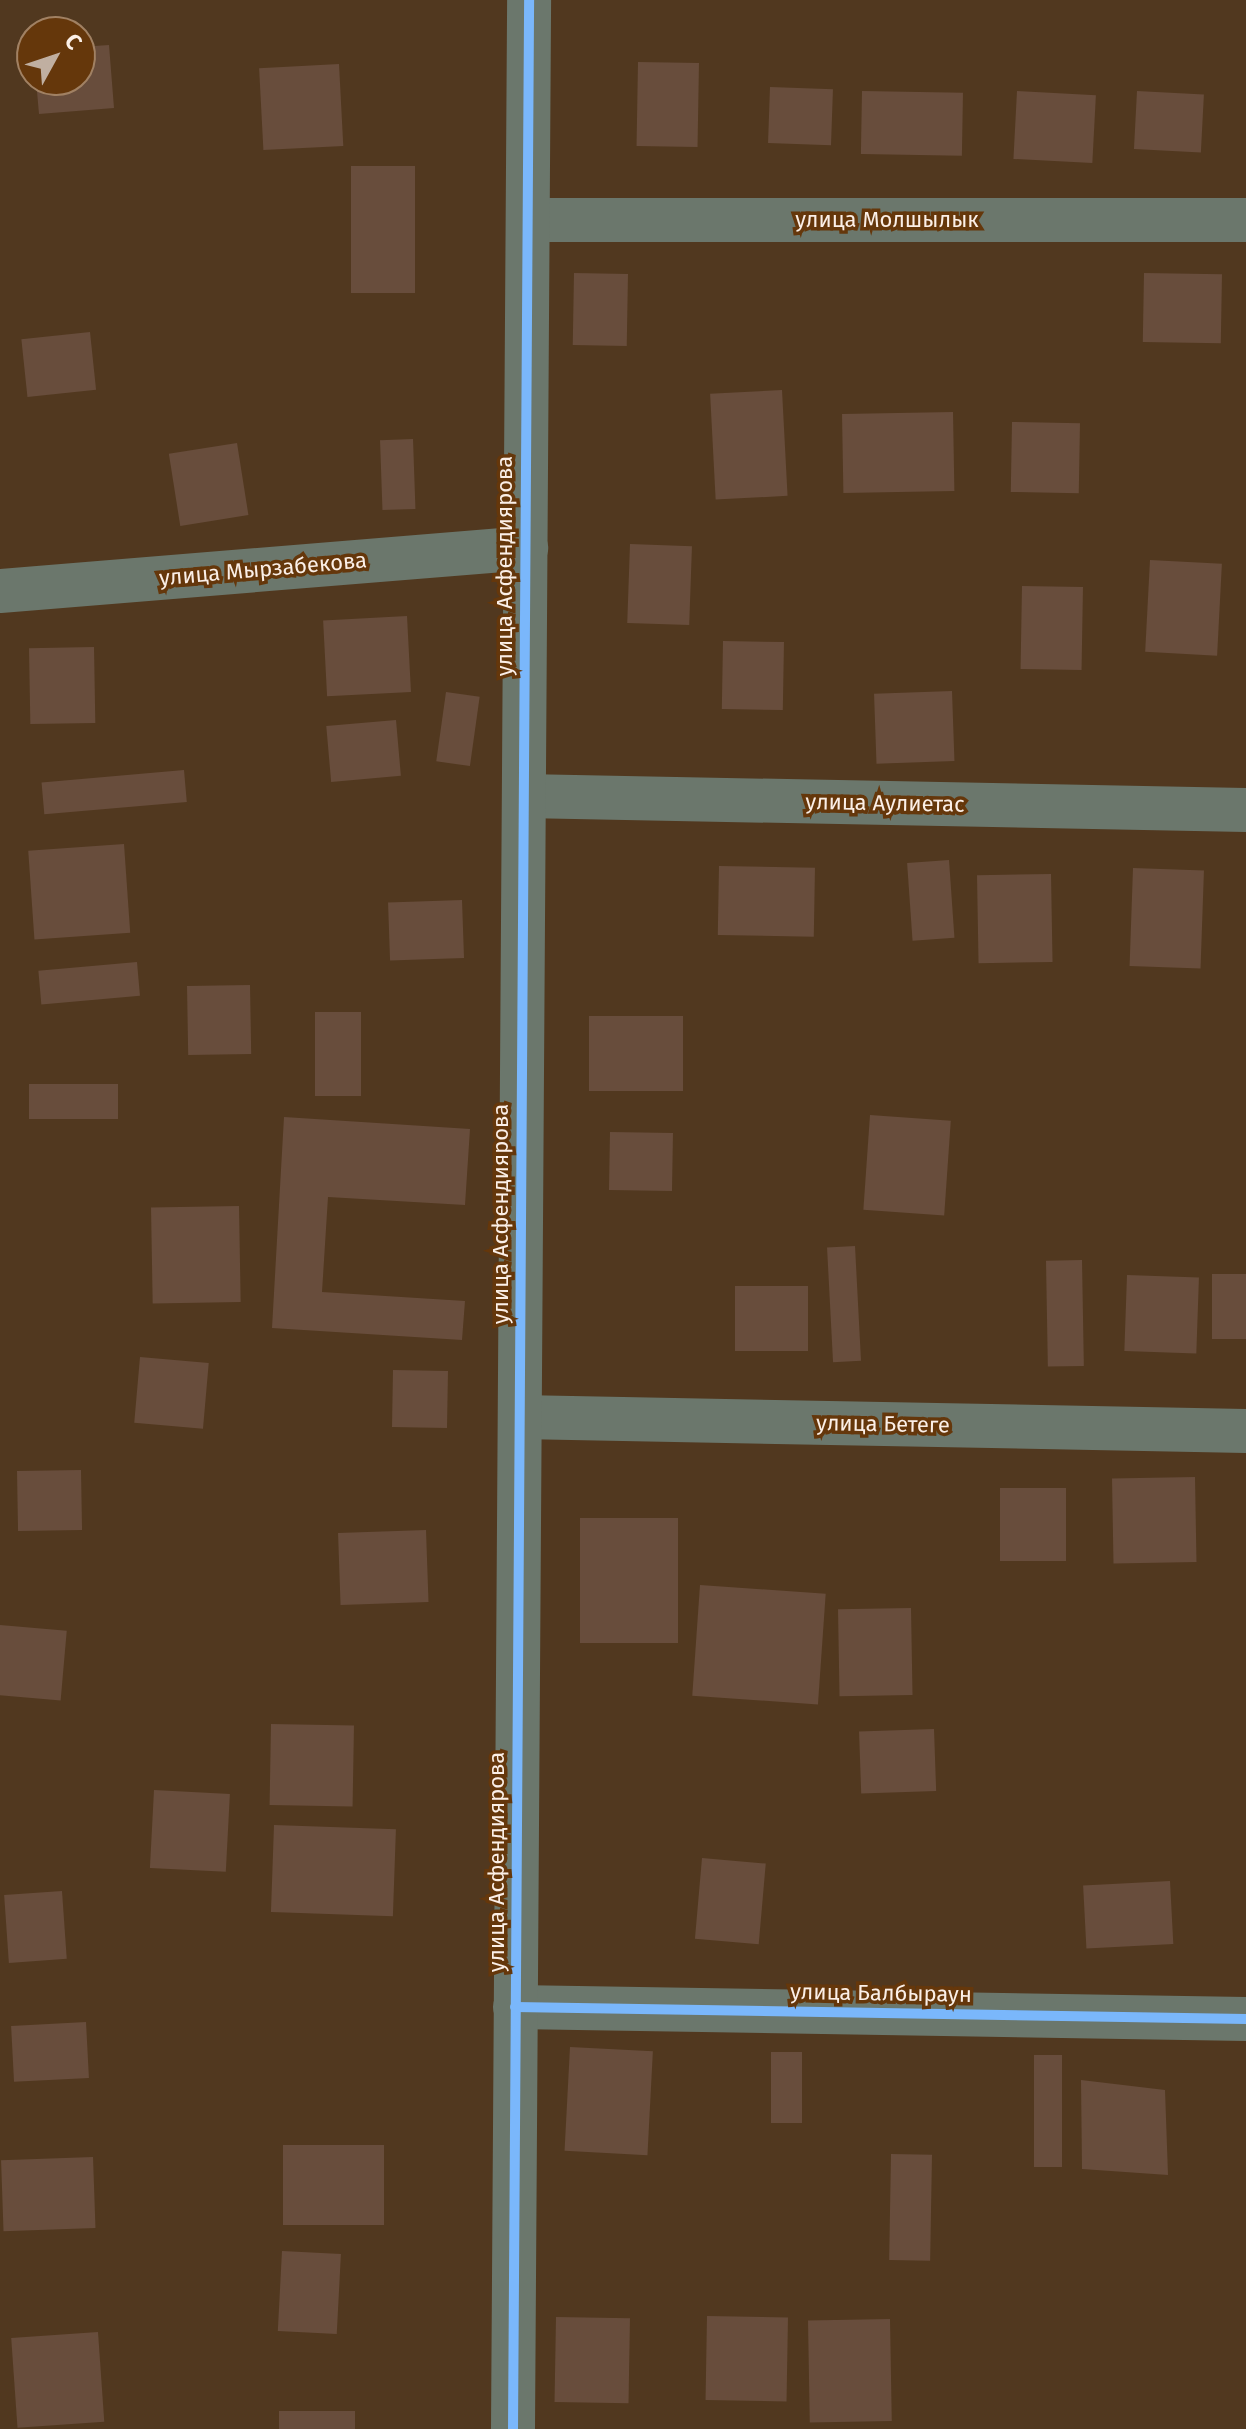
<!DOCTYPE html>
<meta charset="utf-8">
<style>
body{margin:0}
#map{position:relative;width:1246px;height:2429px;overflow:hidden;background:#51381f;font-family:"Fira Sans",sans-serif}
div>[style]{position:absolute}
.building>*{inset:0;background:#684d3c;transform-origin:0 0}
.street>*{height:44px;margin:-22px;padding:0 22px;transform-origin:22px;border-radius:22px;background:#6b776c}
.cycleway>*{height:10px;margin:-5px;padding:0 5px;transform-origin:5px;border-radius:5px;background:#7ab7fb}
span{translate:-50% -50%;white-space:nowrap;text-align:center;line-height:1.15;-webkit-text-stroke:7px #65370b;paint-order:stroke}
.street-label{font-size:22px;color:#fbefe7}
.north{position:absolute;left:16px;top:16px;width:80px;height:80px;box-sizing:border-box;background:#65370b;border:2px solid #a18163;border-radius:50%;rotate:50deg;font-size:22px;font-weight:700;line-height:32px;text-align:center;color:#fbefe7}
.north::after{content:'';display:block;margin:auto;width:28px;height:36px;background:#c0afa1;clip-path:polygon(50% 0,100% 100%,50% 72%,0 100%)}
</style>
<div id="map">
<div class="building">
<div style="clip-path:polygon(109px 45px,114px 108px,39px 114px,36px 80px,80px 80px,80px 47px)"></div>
<div style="left:638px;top:62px;width:61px;height:84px;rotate:1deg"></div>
<div style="left:339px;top:64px;width:82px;height:80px;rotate:87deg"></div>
<div style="left:770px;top:87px;width:63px;height:56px;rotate:2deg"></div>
<div style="left:862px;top:91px;width:101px;height:63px;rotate:1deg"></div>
<div style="left:1017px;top:91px;width:79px;height:68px;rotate:3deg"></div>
<div style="left:1137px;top:91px;width:67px;height:58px;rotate:3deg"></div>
<div style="left:351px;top:166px;width:64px;height:127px"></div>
<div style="left:574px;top:273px;width:54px;height:72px;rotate:1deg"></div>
<div style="left:1144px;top:273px;width:78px;height:69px;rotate:1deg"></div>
<div style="left:90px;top:332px;width:58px;height:69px;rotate:84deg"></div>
<div style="left:782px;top:390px;width:106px;height:72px;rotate:87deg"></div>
<div style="left:953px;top:412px;width:79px;height:111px;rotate:89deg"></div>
<div style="left:1012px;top:422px;width:68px;height:70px;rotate:1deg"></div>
<div style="left:413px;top:439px;width:70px;height:33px;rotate:88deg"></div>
<div style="left:237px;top:443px;width:73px;height:69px;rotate:81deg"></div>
<div style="left:630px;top:544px;width:62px;height:79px;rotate:2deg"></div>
<div style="left:1150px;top:560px;width:72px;height:92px;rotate:3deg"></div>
<div style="left:1022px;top:586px;width:61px;height:83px;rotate:1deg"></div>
<div style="left:407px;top:616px;width:76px;height:84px;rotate:87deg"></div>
<div style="left:723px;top:641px;width:61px;height:68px;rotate:1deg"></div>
<div style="left:94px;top:647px;width:76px;height:65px;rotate:89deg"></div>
<div style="left:952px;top:691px;width:70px;height:78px;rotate:88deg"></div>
<div style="left:446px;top:692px;width:34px;height:70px;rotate:8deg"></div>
<div style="left:396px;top:720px;width:56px;height:70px;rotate:85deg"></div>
<div style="left:184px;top:770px;width:32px;height:143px;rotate:85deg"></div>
<div style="left:124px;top:844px;width:89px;height:96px;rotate:86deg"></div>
<div style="left:949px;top:860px;width:78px;height:42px;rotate:86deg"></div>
<div style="left:719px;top:866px;width:96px;height:69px;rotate:1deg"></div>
<div style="left:1133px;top:868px;width:71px;height:98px;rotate:2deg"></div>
<div style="left:1051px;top:874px;width:88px;height:74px;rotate:89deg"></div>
<div style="left:462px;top:900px;width:58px;height:74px;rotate:88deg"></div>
<div style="left:137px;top:962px;width:34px;height:99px;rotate:85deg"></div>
<div style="left:250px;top:985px;width:69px;height:63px;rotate:89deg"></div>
<div style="left:315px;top:1012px;width:46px;height:84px"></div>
<div style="left:683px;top:1016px;width:75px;height:94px;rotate:90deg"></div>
<div style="left:118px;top:1084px;width:35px;height:89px;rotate:90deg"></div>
<div style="left:870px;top:1115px;width:81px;height:95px;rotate:4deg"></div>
<div style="clip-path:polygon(284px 1117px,470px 1129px,465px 1205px,328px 1197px,322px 1292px,465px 1301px,462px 1340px,272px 1328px)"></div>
<div style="left:610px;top:1132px;width:63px;height:58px;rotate:1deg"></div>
<div style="left:239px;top:1206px;width:96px;height:88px;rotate:89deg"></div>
<div style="left:855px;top:1246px;width:115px;height:28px;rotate:87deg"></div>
<div style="left:1082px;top:1260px;width:106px;height:36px;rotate:89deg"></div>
<div style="left:1246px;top:1274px;width:65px;height:34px;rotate:90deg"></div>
<div style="left:1127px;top:1275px;width:72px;height:76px;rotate:2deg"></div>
<div style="left:735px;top:1286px;width:73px;height:65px"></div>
<div style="left:140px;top:1357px;width:69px;height:66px;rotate:5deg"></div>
<div style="left:393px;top:1370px;width:55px;height:57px;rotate:1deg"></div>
<div style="left:81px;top:1470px;width:60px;height:64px;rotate:89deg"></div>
<div style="left:1195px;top:1477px;width:85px;height:83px;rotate:89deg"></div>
<div style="left:1000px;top:1488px;width:66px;height:73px"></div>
<div style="left:580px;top:1518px;width:98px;height:125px"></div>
<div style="left:426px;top:1530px;width:72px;height:88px;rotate:88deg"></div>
<div style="left:700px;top:1585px;width:126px;height:111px;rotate:4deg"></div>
<div style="left:911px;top:1608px;width:87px;height:73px;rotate:89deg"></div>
<div style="left:0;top:1625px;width:67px;height:70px;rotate:5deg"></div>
<div style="left:271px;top:1724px;width:83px;height:81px;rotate:1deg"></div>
<div style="left:934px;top:1729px;width:62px;height:75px;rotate:88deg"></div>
<div style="left:154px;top:1790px;width:76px;height:78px;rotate:3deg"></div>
<div style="left:274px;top:1825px;width:122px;height:87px;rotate:2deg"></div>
<div style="left:702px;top:1858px;width:64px;height:81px;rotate:5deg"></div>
<div style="left:1170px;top:1881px;width:63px;height:87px;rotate:87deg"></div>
<div style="left:62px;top:1891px;width:68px;height:58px;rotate:86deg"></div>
<div style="left:86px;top:2022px;width:56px;height:75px;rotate:87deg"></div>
<div style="left:570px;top:2047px;width:83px;height:104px;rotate:3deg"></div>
<div style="left:771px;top:2052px;width:31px;height:71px"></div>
<div style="left:1034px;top:2055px;width:28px;height:112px"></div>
<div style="clip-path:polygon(1081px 2080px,1165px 2090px,1168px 2175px,1082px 2169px)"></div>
<div style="left:283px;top:2145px;width:101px;height:80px"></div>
<div style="left:891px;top:2154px;width:41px;height:106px;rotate:1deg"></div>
<div style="left:93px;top:2157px;width:71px;height:92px;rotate:88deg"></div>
<div style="left:282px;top:2251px;width:59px;height:80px;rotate:3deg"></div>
<div style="left:707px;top:2316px;width:81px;height:84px;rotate:1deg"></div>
<div style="left:556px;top:2317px;width:74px;height:85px;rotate:1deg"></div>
<div style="left:890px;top:2319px;width:102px;height:82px;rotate:89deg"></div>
<div style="left:98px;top:2332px;width:90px;height:87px;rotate:86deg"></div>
<div style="left:355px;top:2411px;width:18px;height:76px;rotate:90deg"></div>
</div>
<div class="street">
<div style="left:528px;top:220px;width:718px"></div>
<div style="left:0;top:591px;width:528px;rotate:-4.67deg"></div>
<div style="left:524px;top:796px;width:722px;rotate:1.11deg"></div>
<div style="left:520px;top:1417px;width:726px;rotate:1.1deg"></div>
<div style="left:515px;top:2007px;width:731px;rotate:0.94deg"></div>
<div style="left:513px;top:2429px;width:2429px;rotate:-89.62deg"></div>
</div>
<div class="cycleway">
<div style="left:515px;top:2007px;width:731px;rotate:0.94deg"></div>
<div style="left:513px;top:2429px;width:2429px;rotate:-89.62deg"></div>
</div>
<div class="street-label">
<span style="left:887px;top:220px">улица Молшылык</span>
<span style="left:505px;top:566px;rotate:-90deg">улица Асфендиярова</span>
<span style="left:263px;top:569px;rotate:-5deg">улица Мырзабекова</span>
<span style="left:885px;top:803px;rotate:1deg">улица Аулиетас</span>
<span style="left:501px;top:1214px;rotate:-90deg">улица Асфендиярова</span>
<span style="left:883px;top:1424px;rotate:1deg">улица Бетеге</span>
<span style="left:497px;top:1862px;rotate:-90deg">улица Асфендиярова</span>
<span style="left:881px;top:1993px;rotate:1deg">улица Балбыраун</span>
</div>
<div class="north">С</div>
</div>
